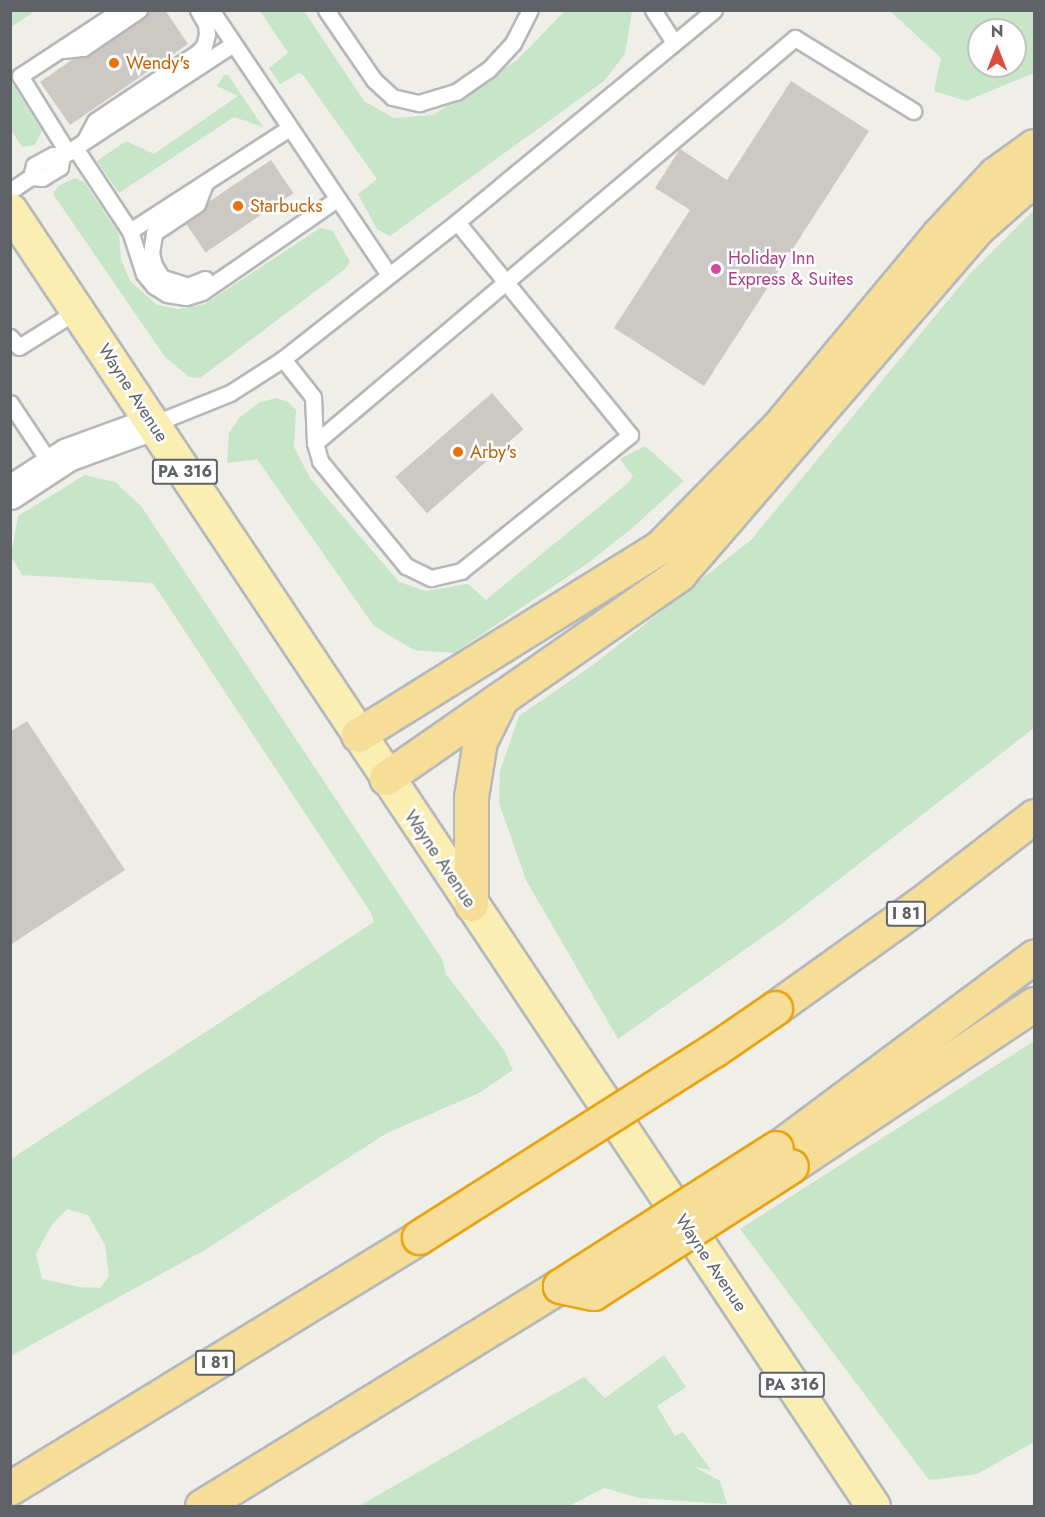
<!DOCTYPE html>
<style>
body{margin:0}
#map{position:relative;width:1045px;height:1517px;overflow:hidden;background:#f0eee8;font-family:Jost,sans-serif}
div>[style]{position:absolute}
.green>*{inset:0;background:#c7e5c7}
.building>*{inset:0;background:#ccc9c4;transform-origin:0 0}
.roads{filter:drop-shadow(2px 0 #b5b8bb) drop-shadow(-2px 0 #b5b8bb) drop-shadow(0 2px #b5b8bb) drop-shadow(0 -2px #b5b8bb)}
.service>*{height:15px;margin:-7.5px;padding:0 7.5px;transform-origin:7.5px;border-radius:7.5px;background:#fff}
.minor>*{height:32px;margin:-16px;padding:0 16px;transform-origin:16px;border-radius:16px;background:#fff}
.primary>*{height:33px;margin:-16.5px;padding:0 16.5px;transform-origin:16.5px;border-radius:16.5px;background:#faeeb3}
.motorway>*{height:33px;margin:-16.5px;padding:0 16.5px;transform-origin:16.5px;border-radius:16.5px;background:#f6de99}
.bridges{filter:drop-shadow(2px 0 #e8a410) drop-shadow(-2px 0 #e8a410) drop-shadow(0 2px #e8a410) drop-shadow(0 -2px #e8a410)}
.motorway-bridge>*{height:33px;margin:-16.5px;padding:0 16.5px;transform-origin:16.5px;border-radius:16.5px;background:#f6de99}
.dots>*{width:16px;height:16px;translate:-50% -50%;box-sizing:border-box;border:3px solid #fff;border-radius:50%}
span{translate:-50% -50%;white-space:nowrap;text-align:center;line-height:1.15;-webkit-text-stroke:5px #fff;paint-order:stroke}
.shield-label span{padding:2px 4px;background:#fff;border:2px solid;border-radius:4px;-webkit-text-stroke-width:0}
.shield-label{font-size:16px;color:#5f6367;font-weight:700}
.food-label{font-size:18px;color:#c56008}
.left{translate:0 -50%;text-align:left}
.hotel-label{font-size:18px;color:#b23c85}
.street-label{font-size:18px;color:#5f6367}
.frame{position:absolute;inset:0;border:12px solid #5f6367;pointer-events:none}
.north{position:absolute;left:967px;top:18px;width:60px;height:60px;box-sizing:border-box;background:#fff;border:2px solid #bfc1c2;border-radius:50%;rotate:0deg;font-size:16px;font-weight:700;line-height:24px;text-align:center;color:#5f6367}
.north::after{content:'';display:block;margin:auto;width:21px;height:27px;background:#de4c40;clip-path:polygon(50% 0,100% 100%,50% 72%,0 100%)}
</style>
<div id="map">
<div class="green">
<div style="clip-path:polygon(16px 10px,35px 10px,35px 11px,11px 27px,11px 14px)"></div>
<div style="clip-path:polygon(260px 11px,304px 11px,364px 101px,394px 118px,433px 115px,517px 60px,565px 11px,632px 11px,625px 54px,604px 81px,390px 236px,377px 229px,358px 194px,377px 179px,303px 75px,299px 73px,280px 84px,269px 68px,288px 53px)"></div>
<div style="clip-path:polygon(evenodd,890px 11px,1034px 11px,1034px 73px,966px 101px,934px 91px,941px 58px,890px 11px,979px 30px,1015px 30px,1015px 66px,979px 66px,979px 30px)"></div>
<div style="clip-path:polygon(224px 75px,228px 75px,263px 127px,234px 117px,119px 193px,97px 161px,126px 141px,154px 154px,238px 96px,217px 86px)"></div>
<div style="clip-path:polygon(11px 82px,42px 131px,35px 145px,22px 147px,11px 130px)"></div>
<div style="clip-path:polygon(75px 178px,84px 182px,119px 234px,121px 259px,130px 281px,157px 305px,178px 309px,205px 304px,320px 228px,333px 231px,350px 262px,345px 269px,200px 378px,189px 377px,165px 357px,53px 194px,58px 186px)"></div>
<div style="clip-path:polygon(1034px 210px,1034px 728px,784px 922px,618px 1039px,526px 880px,499px 803px,500px 771px,519px 716px,593px 665px,751px 540px,969px 275px)"></div>
<div style="clip-path:polygon(277px 398px,288px 402px,296px 410px,294px 447px,310px 478px,399px 582px,426px 591px,468px 584px,486px 600px,628px 483px,633px 476px,620px 459px,645px 446px,684px 481px,631px 529px,588px 563px,454px 653px,414px 650px,374px 626px,257px 459px,227px 463px,229px 433px,240px 417px,260px 402px)"></div>
<div style="clip-path:polygon(evenodd,85px 475px,115px 482px,141px 506px,442px 959px,446px 974px,504px 1050px,513px 1070px,479px 1093px,387px 1133px,203px 1251px,11px 1356px,11px 1159px,374px 922px,371px 913px,153px 583px,22px 575px,11px 556px,18px 516px,85px 475px,67px 1209px,88px 1215px,105px 1245px,109px 1276px,100px 1288px,79px 1287px,42px 1279px,36px 1254px,51px 1226px,67px 1209px)"></div>
<div style="clip-path:polygon(1034px 1041px,1034px 1442px,977px 1474px,929px 1480px,740px 1229px)"></div>
<div style="clip-path:polygon(664px 1355px,686px 1387px,657px 1406px,675px 1436px,683px 1432px,711px 1470px,695px 1467px,720px 1481px,727px 1504px,639px 1498px,604px 1488px,569px 1506px,359px 1506px,584px 1377px,605px 1398px)"></div>
</div>
<div class="building">
<div style="clip-path:polygon(144px 10px,165px 10px,188px 44px,70px 125px,40px 82px)"></div>
<div style="clip-path:polygon(791px 81px,869px 131px,704px 386px,614px 328px,690px 210px,655px 188px,680px 149px,727px 180px)"></div>
<div style="left:271px;top:160px;width:40px;height:106px;rotate:56deg"></div>
<div style="left:492px;top:393px;width:48px;height:128px;rotate:49deg"></div>
<div style="clip-path:polygon(27px 721px,125px 870px,10px 945px,10px 732px)"></div>
</div>
<div class="roads">
<div class="service">
<div style="left:211px;top:10px;width:319px;rotate:56.1deg"></div>
<div style="left:326px;top:10px;width:85px;rotate:55.6deg"></div>
<div style="left:374px;top:80px;width:25px;rotate:43deg"></div>
<div style="left:392px;top:97px;width:28px;rotate:13deg"></div>
<div style="left:419px;top:103px;width:39px;rotate:-17deg"></div>
<div style="left:456px;top:92px;width:39px;rotate:-35deg"></div>
<div style="left:488px;top:70px;width:37px;rotate:-47deg"></div>
<div style="left:513px;top:43px;width:37px;rotate:-63deg"></div>
<div style="left:653px;top:10px;width:38px;rotate:57deg"></div>
<div style="left:63px;top:50px;width:20px;rotate:-6deg"></div>
<div style="left:83px;top:48px;width:68px;rotate:-34.2deg"></div>
<div style="left:85px;top:140px;width:21px;rotate:-62deg"></div>
<div style="left:95px;top:121px;width:123px;rotate:-33.7deg"></div>
<div style="left:197px;top:53px;width:10px;rotate:-45deg"></div>
<div style="left:204px;top:46px;width:12px;rotate:-76deg"></div>
<div style="left:207px;top:34px;width:10px;rotate:-96deg"></div>
<div style="left:206px;top:24px;width:16px;rotate:-120deg"></div>
<div style="left:75px;top:148px;width:100px;rotate:56.5deg"></div>
<div style="left:130px;top:231px;width:45px;rotate:72deg"></div>
<div style="left:144px;top:274px;width:16px;rotate:50deg"></div>
<div style="left:154px;top:286px;width:15px;rotate:32deg"></div>
<div style="left:167px;top:294px;width:19px;rotate:9deg"></div>
<div style="left:186px;top:297px;width:17px;rotate:-17deg"></div>
<div style="left:202px;top:292px;width:164px;rotate:-34.6deg"></div>
<div style="left:68px;top:153px;width:91px;rotate:-121.9deg"></div>
<div style="left:20px;top:76px;width:120px;rotate:-33.4deg"></div>
<div style="left:31px;top:177px;width:12px;rotate:-76deg"></div>
<div style="left:34px;top:165px;width:21px;rotate:-28deg"></div>
<div style="left:53px;top:155px;width:9px;rotate:6deg"></div>
<div style="left:62px;top:156px;width:204px;rotate:-33.2deg"></div>
<div style="left:10px;top:191px;width:25px;rotate:-34deg"></div>
<div style="left:31px;top:177px;width:11px;rotate:5deg"></div>
<div style="left:42px;top:178px;width:21px;rotate:-31deg"></div>
<div style="left:60px;top:167px;width:11px;rotate:-80deg"></div>
<div style="left:130px;top:231px;width:189px;rotate:-32.9deg"></div>
<div style="left:205px;top:279px;width:18px;rotate:158deg"></div>
<div style="left:188px;top:286px;width:28px;rotate:-162deg"></div>
<div style="left:161px;top:277px;width:14px;rotate:-120deg"></div>
<div style="left:154px;top:265px;width:12px;rotate:-104deg"></div>
<div style="left:151px;top:253px;width:20px;rotate:-81deg"></div>
<div style="left:154px;top:233px;width:52px;rotate:-34deg"></div>
<div style="left:197px;top:204px;width:22px;rotate:-69deg"></div>
<div style="left:10px;top:337px;width:13px;rotate:48deg"></div>
<div style="left:19px;top:347px;width:70px;rotate:-32.1deg"></div>
<div style="left:283px;top:359px;width:48px;rotate:51.7deg"></div>
<div style="left:313px;top:397px;width:46px;rotate:87.5deg"></div>
<div style="left:315px;top:443px;width:19px;rotate:74deg"></div>
<div style="left:320px;top:461px;width:136px;rotate:50.7deg"></div>
<div style="left:406px;top:566px;width:28px;rotate:26deg"></div>
<div style="left:431px;top:578px;width:31px;rotate:-13deg"></div>
<div style="left:461px;top:571px;width:217px;rotate:-38.8deg"></div>
<div style="left:630px;top:435px;width:274px;rotate:-129.1deg"></div>
<div style="left:10px;top:403px;width:76px;rotate:56.3deg"></div>
<div style="left:153px;top:424px;width:83px;rotate:-21.9deg"></div>
<div style="left:230px;top:393px;width:63px;rotate:-32.7deg"></div>
<div style="left:283px;top:359px;width:221px;rotate:-38.2deg"></div>
<div style="left:457px;top:222px;width:333px;rotate:-39.5deg"></div>
<div style="left:315px;top:443px;width:628px;rotate:-40.16deg"></div>
<div style="left:795px;top:38px;width:139px;rotate:31.7deg"></div>
</div>
<div class="minor">
<div style="left:10px;top:493px;width:69px;rotate:-33.2deg"></div>
<div style="left:68px;top:455px;width:90px;rotate:-20deg"></div>
</div>
<div class="primary">
<div style="left:10px;top:210px;width:1557px;rotate:56.34deg"></div>
</div>
<div class="motorway">
<div style="left:358px;top:735px;width:354px;rotate:-31.9deg"></div>
<div style="left:659px;top:548px;width:171px;rotate:-45.5deg"></div>
<div style="left:779px;top:426px;width:250px;rotate:-50.2deg"></div>
<div style="left:939px;top:234px;width:82px;rotate:-47deg"></div>
<div style="left:995px;top:174px;width:48px;rotate:-35.7deg"></div>
<div style="left:386px;top:778px;width:357px;rotate:-34.8deg"></div>
<div style="left:679px;top:574px;width:459px;rotate:-49.2deg"></div>
<div style="left:979px;top:227px;width:57px;rotate:-41.5deg"></div>
<div style="left:1022px;top:189px;width:13px;rotate:-27deg"></div>
<div style="left:471px;top:904px;width:107px;rotate:-90deg"></div>
<div style="left:471px;top:797px;width:57px;rotate:-80.9deg"></div>
<div style="left:480px;top:741px;width:47px;rotate:-63.4deg"></div>
<div style="left:775px;top:1008px;width:177px;rotate:-35.6deg"></div>
<div style="left:919px;top:905px;width:145px;rotate:-37.7deg"></div>
<div style="left:780px;top:1146px;width:317px;rotate:-36.7deg"></div>
<div style="left:791px;top:1166px;width:292px;rotate:-33.7deg"></div>
<div style="left:10px;top:1488px;width:480px;rotate:-31.5deg"></div>
<div style="left:202px;top:1506px;width:420px;rotate:-31.6deg"></div>
</div>
</div>
<div class="bridges">
<div class="motorway-bridge">
<div style="left:419px;top:1237px;width:349px;rotate:-32.4deg"></div>
<div style="left:714px;top:1050px;width:74px;rotate:-34.5deg"></div>
<div style="left:560px;top:1286px;width:34px;rotate:12deg"></div>
<div style="left:593px;top:1293px;width:235px;rotate:-32.7deg"></div>
<div style="left:560px;top:1286px;width:256px;rotate:-32.6deg"></div>
</div>
</div>
<div class="dots">
<div style="left:114px;top:63px;background:#e8710a"></div>
<div style="left:238px;top:206px;background:#e8710a"></div>
<div style="left:716px;top:269px;background:#d1479c"></div>
<div style="left:458px;top:452px;background:#e8710a"></div>
</div>
<div class="shield-label">
<span style="left:185px;top:472px">PA 316</span>
<span style="left:906px;top:914px">I 81</span>
<span style="left:215px;top:1363px">I 81</span>
<span style="left:792px;top:1385px">PA 316</span>
</div>
<div class="food-label">
<span class="left" style="left:126px;top:63px">Wendy's</span>
<span class="left" style="left:250px;top:206px">Starbucks</span>
<span class="left" style="left:470px;top:452px">Arby's</span>
</div>
<div class="hotel-label">
<span class="left" style="left:728px;top:269px">Holiday Inn<br>Express &amp; Suites</span>
</div>
<div class="street-label">
<span style="left:133px;top:393px;rotate:57deg">Wayne Avenue</span>
<span style="left:440px;top:859px;rotate:56deg">Wayne Avenue</span>
<span style="left:711px;top:1263px;rotate:56deg">Wayne Avenue</span>
</div>
<div class="frame"></div>
<div class="north">N</div>
</div>
